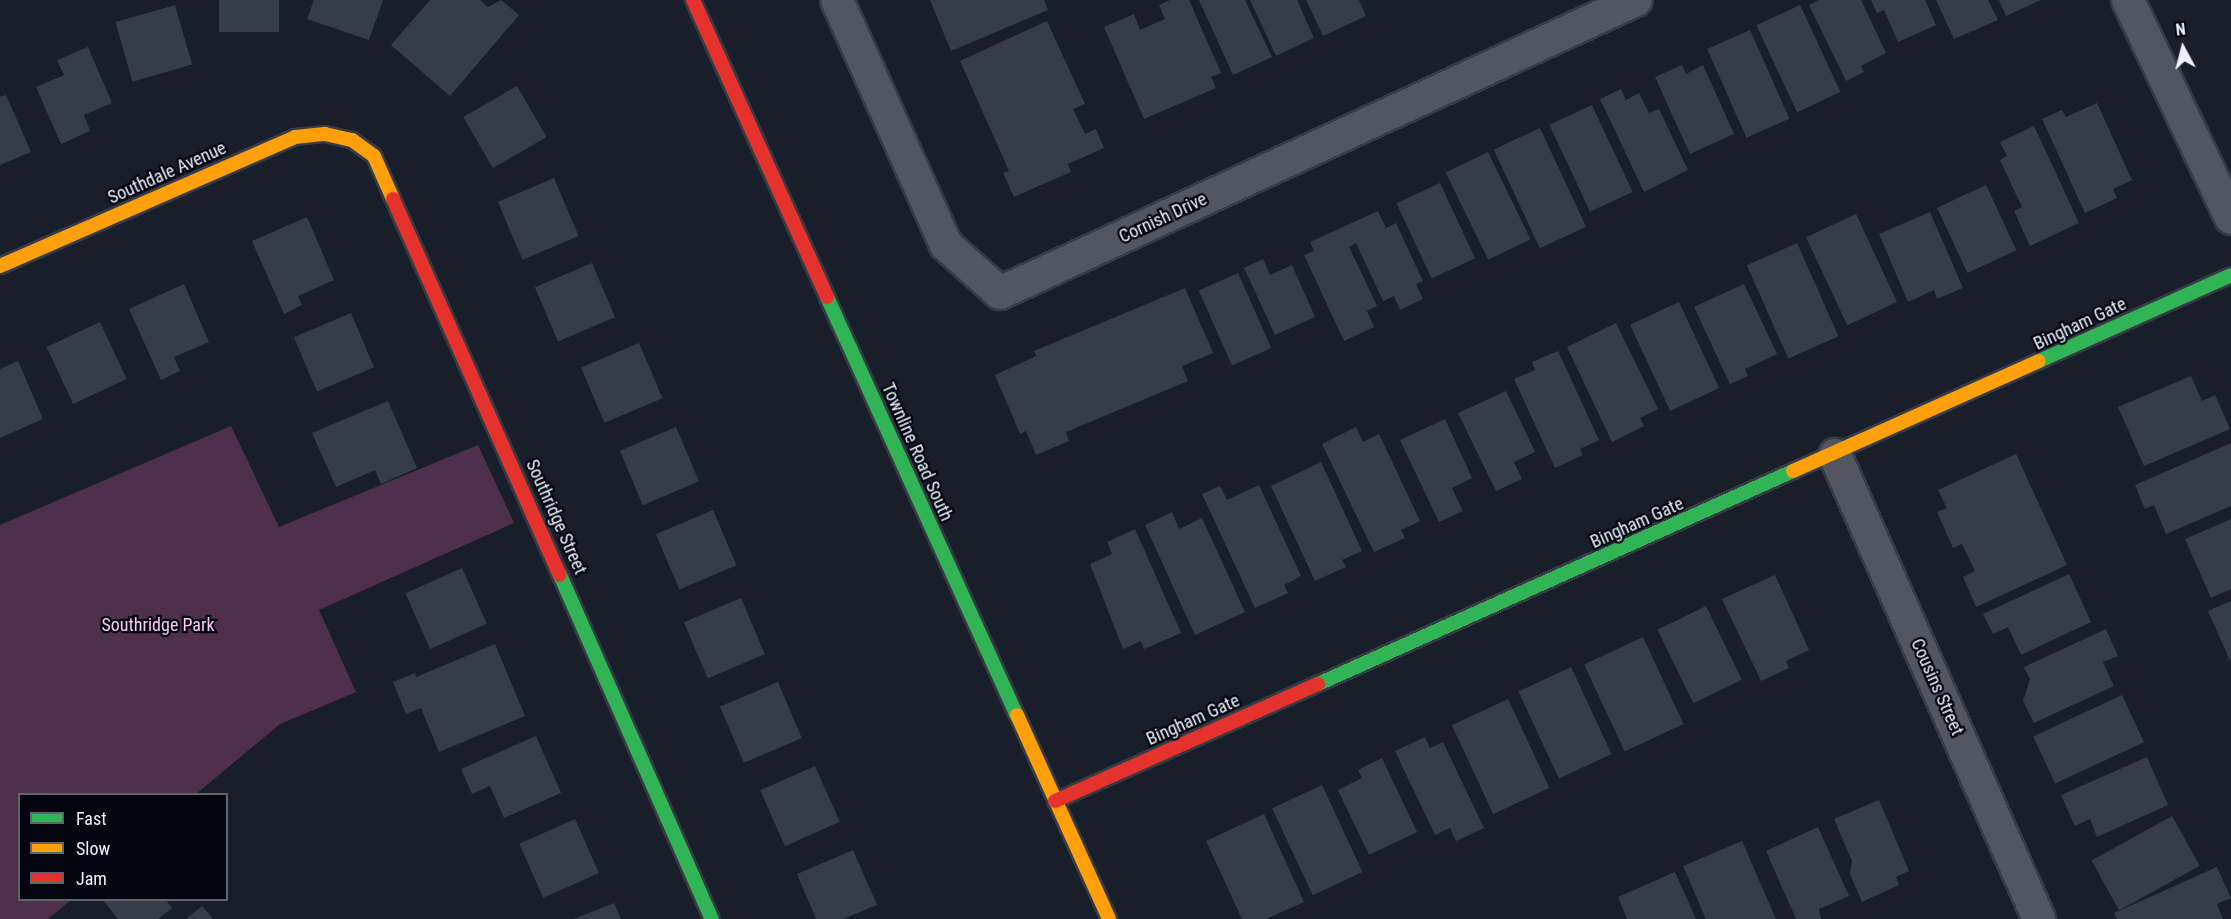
<!DOCTYPE html>
<style>
body{margin:0}
#map{position:relative;width:2231px;height:919px;overflow:hidden;background:#181e2a;font-family:"Roboto Condensed",sans-serif}
div>[style]{position:absolute}
.green>*{inset:0;background:#4e304d}
.building>*{inset:0;background:#353e46;transform-origin:0 0}
.roads{filter:drop-shadow(2px 0 #363b44) drop-shadow(-2px 0 #363b44) drop-shadow(0 2px #363b44) drop-shadow(0 -2px #363b44)}
.street>*{height:32px;margin:-16px;padding:0 16px;transform-origin:16px;border-radius:16px;background:#515660}
.fast>*{height:14px;margin:-7px;padding:0 7px;transform-origin:7px;border-radius:7px;background:#30b455}
.slow>*{height:14px;margin:-7px;padding:0 7px;transform-origin:7px;border-radius:7px;background:#ff9f0a}
.jam>*{height:14px;margin:-7px;padding:0 7px;transform-origin:7px;border-radius:7px;background:#e5322d}
span{translate:-50% -50%;white-space:nowrap;text-align:center;line-height:1.15;-webkit-text-stroke:4.5px #03060f;paint-order:stroke}
.street-label{font-size:18px;color:#eaf0fd}
.park-label{font-size:18px;color:#fdc7f5}
.legend{position:absolute;left:18px;top:793px;width:210px;height:108px;box-sizing:border-box;background:#03060f;border:2px solid #5f646e;margin:0;padding:8px 10px;list-style:none;font-size:18px;color:#eaf0fd}
.legend li{display:flex;align-items:center;gap:12px;height:30px}
.legend b{width:30px;border:2px solid #5f646e}
.north{position:absolute;left:2153px;top:18px;width:60px;height:60px;-webkit-text-stroke:4px #03060f;paint-order:stroke;rotate:353deg;font-size:16px;font-weight:700;line-height:24px;text-align:center;color:#eaf0fd}
.north::after{content:'';display:block;margin:auto;width:21px;height:27px;background:#eaf0fd;clip-path:polygon(50% 0,100% 100%,50% 72%,0 100%)}
</style>
<div id="map">
<div class="green">
<div style="clip-path:polygon(231px 426px,279px 527px,478px 445px,514px 523px,319px 610px,356px 692px,280px 724px,196px 794px,20px 794px,20px 900px,71px 900px,48px 919px,0 919px,0 525px)"></div>
</div>
<div class="building">
<div style="left:219px;top:0;width:60px;height:32px"></div>
<div style="clip-path:polygon(314px 0,383px 0,369px 40px,307px 19px)"></div>
<div style="clip-path:polygon(430px 0,480px 0,488px 7px,501px 0,519px 15px,450px 96px,391px 45px)"></div>
<div style="clip-path:polygon(930px 0,1044px 0,1048px 10px,951px 51px)"></div>
<div style="clip-path:polygon(1170px 0,1189px 0,1221px 73px,1211px 77px,1216px 88px,1144px 119px,1104px 27px,1134px 14px,1140px 30px,1165px 19px,1159px 5px)"></div>
<div style="clip-path:polygon(1199px 0,1245px 0,1272px 57px,1233px 75px)"></div>
<div style="clip-path:polygon(1250px 0,1297px 0,1314px 38px,1276px 56px)"></div>
<div style="clip-path:polygon(1306px 0,1359px 0,1366px 16px,1323px 36px)"></div>
<div style="clip-path:polygon(1819px 0,1861px 0,1886px 53px,1861px 66px,1864px 72px,1846px 81px,1809px 5px)"></div>
<div style="clip-path:polygon(1871px 0,1925px 0,1936px 25px,1898px 42px,1884px 10px,1877px 13px)"></div>
<div style="clip-path:polygon(1936px 0,1988px 0,1998px 20px,1954px 39px)"></div>
<div style="clip-path:polygon(1999px 0,2041px 0,2006px 16px)"></div>
<div style="left:175px;top:5px;width:62px;height:62px;rotate:74deg"></div>
<div style="left:1800px;top:5px;width:96px;height:48px;rotate:65deg"></div>
<div style="clip-path:polygon(1047px 21px,1085px 104px,1073px 109px,1085px 134px,1096px 129px,1104px 148px,1068px 164px,1071px 172px,1014px 197px,1003px 173px,1009px 171px,960px 61px)"></div>
<div style="left:1750px;top:30px;width:97px;height:47px;rotate:66deg"></div>
<div style="clip-path:polygon(88px 47px,112px 103px,84px 115px,90px 131px,61px 144px,36px 87px,64px 75px,57px 60px)"></div>
<div style="clip-path:polygon(1682px 65px,1686px 74px,1703px 65px,1734px 134px,1690px 154px,1655px 77px)"></div>
<div style="left:517px;top:86px;width:59px;height:62px;rotate:60deg"></div>
<div style="clip-path:polygon(1621px 89px,1626px 100px,1639px 93px,1649px 113px,1659px 109px,1688px 170px,1644px 192px,1600px 99px)"></div>
<div style="clip-path:polygon(6px 95px,31px 152px,0 165px,0 97px)"></div>
<div style="clip-path:polygon(2097px 103px,2132px 180px,2113px 189px,2117px 198px,2085px 213px,2042px 119px,2062px 110px,2066px 117px)"></div>
<div style="left:1592px;top:105px;width:96px;height:47px;rotate:65deg"></div>
<div style="clip-path:polygon(2034px 126px,2079px 223px,2030px 246px,2014px 211px,2022px 207px,2000px 160px,2007px 156px,2000px 142px)"></div>
<div style="left:1540px;top:128px;width:109px;height:51px;rotate:65deg"></div>
<div style="left:1488px;top:152px;width:97px;height:47px;rotate:64deg"></div>
<div style="left:554px;top:178px;width:63px;height:61px;rotate:67deg"></div>
<div style="left:1440px;top:183px;width:83px;height:48px;rotate:65deg"></div>
<div style="left:1986px;top:185px;width:72px;height:54px;rotate:65deg"></div>
<div style="clip-path:polygon(1378px 211px,1386px 228px,1396px 223px,1423px 281px,1416px 284px,1423px 299px,1400px 310px,1394px 296px,1383px 301px,1356px 243px,1349px 247px,1377px 306px,1367px 311px,1374px 327px,1344px 341px,1304px 255px,1314px 251px,1310px 242px)"></div>
<div style="clip-path:polygon(1930px 212px,1963px 288px,1937px 299px,1934px 290px,1908px 302px,1879px 234px)"></div>
<div style="left:1856px;top:214px;width:97px;height:55px;rotate:65deg"></div>
<div style="clip-path:polygon(307px 217px,334px 280px,298px 296px,302px 305px,284px 314px,252px 241px)"></div>
<div style="left:1797px;top:243px;width:102px;height:55px;rotate:66deg"></div>
<div style="clip-path:polygon(1263px 259px,1270px 275px,1292px 265px,1315px 317px,1275px 335px,1244px 268px)"></div>
<div style="left:592px;top:263px;width:59px;height:62px;rotate:67deg"></div>
<div style="left:1238px;top:273px;width:82px;height:43px;rotate:66deg"></div>
<div style="clip-path:polygon(184px 284px,209px 342px,174px 357px,180px 371px,161px 380px,129px 309px)"></div>
<div style="clip-path:polygon(1744px 284px,1777px 354px,1745px 369px,1748px 376px,1730px 384px,1694px 307px)"></div>
<div style="clip-path:polygon(1185px 288px,1213px 353px,1182px 366px,1188px 381px,1066px 432px,1069px 441px,1036px 455px,1026px 431px,1020px 434px,995px 375px,1036px 356px,1034px 351px)"></div>
<div style="left:1679px;top:302px;width:95px;height:54px;rotate:65deg"></div>
<div style="left:351px;top:313px;width:59px;height:62px;rotate:67deg"></div>
<div style="left:100px;top:322px;width:63px;height:59px;rotate:65deg"></div>
<div style="clip-path:polygon(1616px 323px,1658px 409px,1640px 418px,1644px 426px,1612px 442px,1567px 347px)"></div>
<div style="left:639px;top:343px;width:60px;height:63px;rotate:67deg"></div>
<div style="clip-path:polygon(1558px 351px,1599px 440px,1580px 449px,1583px 455px,1555px 468px,1514px 379px,1535px 370px,1532px 362px)"></div>
<div style="clip-path:polygon(18px 361px,43px 419px,0 438px,0 369px)"></div>
<div style="clip-path:polygon(2191px 376px,2202px 401px,2215px 395px,2230px 429px,2144px 466px,2118px 407px)"></div>
<div style="clip-path:polygon(1506px 391px,1535px 452px,1514px 462px,1522px 479px,1496px 491px,1458px 413px)"></div>
<div style="clip-path:polygon(388px 401px,417px 468px,381px 484px,375px 470px,336px 487px,312px 433px)"></div>
<div style="clip-path:polygon(1445px 419px,1472px 478px,1452px 488px,1463px 511px,1439px 522px,1400px 440px)"></div>
<div style="left:676px;top:427px;width:59px;height:61px;rotate:67deg"></div>
<div style="clip-path:polygon(1356px 427px,1363px 442px,1379px 434px,1420px 521px,1401px 530px,1405px 538px,1374px 552px,1322px 444px)"></div>
<div style="clip-path:polygon(2231px 443px,2231px 506px,2166px 534px,2154px 505px,2145px 509px,2135px 485px)"></div>
<div style="clip-path:polygon(2016px 454px,2067px 565px,1976px 607px,1963px 577px,1975px 571px,1962px 544px,1953px 548px,1937px 512px,1947px 508px,1938px 490px)"></div>
<div style="clip-path:polygon(1321px 462px,1362px 551px,1342px 560px,1346px 567px,1315px 581px,1271px 486px)"></div>
<div style="clip-path:polygon(1259px 485px,1301px 576px,1284px 585px,1288px 593px,1255px 608px,1202px 494px,1220px 486px,1227px 500px)"></div>
<div style="left:713px;top:510px;width:60px;height:62px;rotate:67deg"></div>
<div style="clip-path:polygon(1172px 512px,1179px 529px,1202px 518px,1245px 612px,1195px 635px,1145px 525px)"></div>
<div style="clip-path:polygon(2231px 519px,2231px 589px,2211px 598px,2185px 539px)"></div>
<div style="clip-path:polygon(1135px 529px,1181px 633px,1144px 649px,1141px 641px,1123px 649px,1090px 564px,1112px 554px,1107px 542px)"></div>
<div style="left:462px;top:568px;width:61px;height:62px;rotate:66deg"></div>
<div style="clip-path:polygon(2069px 574px,2091px 622px,2021px 655px,2008px 627px,1993px 634px,1983px 614px)"></div>
<div style="clip-path:polygon(1775px 575px,1809px 650px,1786px 661px,1789px 668px,1761px 681px,1722px 599px)"></div>
<div style="left:741px;top:598px;width:61px;height:62px;rotate:67deg"></div>
<div style="clip-path:polygon(2231px 601px,2231px 663px,2208px 611px)"></div>
<div style="left:1706px;top:606px;width:82px;height:54px;rotate:64deg"></div>
<div style="clip-path:polygon(2106px 629px,2118px 656px,2103px 662px,2114px 686px,2034px 723px,2023px 701px,2030px 679px,2024px 667px)"></div>
<div style="left:1643px;top:637px;width:96px;height:65px;rotate:65deg"></div>
<div style="clip-path:polygon(495px 644px,525px 716px,439px 752px,421px 708px,406px 714px,393px 682px,415px 673px,416px 677px)"></div>
<div style="left:1571px;top:667px;width:96px;height:58px;rotate:65deg"></div>
<div style="left:778px;top:682px;width:61px;height:63px;rotate:67deg"></div>
<div style="left:2122px;top:695px;width:52px;height:98px;rotate:65deg"></div>
<div style="left:1508px;top:699px;width:98px;height:62px;rotate:65deg"></div>
<div style="clip-path:polygon(536px 736px,561px 793px,504px 818px,490px 786px,472px 794px,461px 769px)"></div>
<div style="clip-path:polygon(1425px 737px,1430px 748px,1443px 742px,1484px 828px,1456px 841px,1450px 828px,1435px 835px,1395px 751px)"></div>
<div style="clip-path:polygon(2147px 757px,2168px 805px,2097px 837px,2090px 819px,2075px 826px,2061px 795px)"></div>
<div style="clip-path:polygon(1382px 758px,1417px 832px,1369px 855px,1338px 790px,1362px 778px,1358px 770px)"></div>
<div style="left:815px;top:766px;width:61px;height:60px;rotate:66deg"></div>
<div style="left:1322px;top:785px;width:96px;height:55px;rotate:65deg"></div>
<div style="clip-path:polygon(1879px 800px,1909px 871px,1896px 877px,1899px 885px,1862px 902px,1850px 874px,1852px 861px,1834px 819px)"></div>
<div style="clip-path:polygon(1264px 814px,1304px 902px,1266px 919px,1242px 919px,1206px 841px)"></div>
<div style="left:2172px;top:816px;width:57px;height:92px;rotate:61deg"></div>
<div style="left:575px;top:819px;width:59px;height:61px;rotate:66deg"></div>
<div style="clip-path:polygon(1818px 827px,1849px 896px,1819px 909px,1821px 919px,1796px 919px,1766px 851px)"></div>
<div style="clip-path:polygon(1742px 841px,1776px 919px,1706px 919px,1683px 866px)"></div>
<div style="clip-path:polygon(853px 850px,877px 905px,843px 919px,816px 919px,797px 874px)"></div>
<div style="clip-path:polygon(2217px 867px,2231px 898px,2217px 904px,2223px 919px,2117px 919px,2114px 913px)"></div>
<div style="clip-path:polygon(1675px 872px,1696px 919px,1627px 919px,1618px 897px)"></div>
<div style="clip-path:polygon(103px 900px,166px 900px,172px 908px,158px 919px,118px 919px)"></div>
<div style="clip-path:polygon(614px 903px,621px 919px,574px 919px)"></div>
<div style="clip-path:polygon(202px 906px,213px 919px,186px 919px)"></div>
</div>
<div class="roads">
<div class="street">
<div style="left:837px;top:0;width:268px;rotate:66deg"></div>
<div style="left:946px;top:245px;width:72px;rotate:41.6deg"></div>
<div style="left:1000px;top:293px;width:700px;rotate:-24.74deg"></div>
<div style="left:2128px;top:0;width:241px;rotate:64.7deg"></div>
<div style="left:1835px;top:455px;width:507px;rotate:66.27deg"></div>
</div>
<div class="fast">
<div style="left:827px;top:297px;width:459px;rotate:65.6deg"></div>
<div style="left:2039px;top:361px;width:210px;rotate:-24.1deg"></div>
<div style="left:560px;top:575px;width:376px;rotate:66.2deg"></div>
<div style="left:1318px;top:684px;width:521px;rotate:-24.15deg"></div>
</div>
<div class="slow">
<div style="left:0;top:266px;width:322px;rotate:-23.6deg"></div>
<div style="left:295px;top:137px;width:30px;rotate:-6deg"></div>
<div style="left:325px;top:134px;width:28px;rotate:13deg"></div>
<div style="left:352px;top:140px;width:27px;rotate:36deg"></div>
<div style="left:374px;top:156px;width:47px;rotate:66.2deg"></div>
<div style="left:1793px;top:471px;width:269px;rotate:-24.1deg"></div>
<div style="left:1017px;top:715px;width:224px;rotate:65.7deg"></div>
</div>
<div class="jam">
<div style="left:693px;top:0;width:326px;rotate:65.7deg"></div>
<div style="left:393px;top:199px;width:411px;rotate:66.1deg"></div>
<div style="left:1055px;top:801px;width:288px;rotate:-24deg"></div>
</div>
</div>
<div class="street-label">
<span style="left:167px;top:173px;rotate:-24deg">Southdale Avenue</span>
<span style="left:1163px;top:218px;rotate:-25deg">Cornish Drive</span>
<span style="left:2080px;top:324px;rotate:-25deg">Bingham Gate</span>
<span style="left:917px;top:452px;rotate:66deg">Townline Road South</span>
<span style="left:556px;top:517px;rotate:66deg">Southridge Street</span>
<span style="left:1637px;top:523px;rotate:-24deg">Bingham Gate</span>
<span style="left:1937px;top:687px;rotate:66deg">Cousins Street</span>
<span style="left:1193px;top:720px;rotate:-24deg">Bingham Gate</span>
</div>
<div class="park-label">
<span style="left:158px;top:625px">Southridge Park</span>
</div>
<ul class="legend">
<li><b style="height:8px;background:#30b455"></b>Fast</li>
<li><b style="height:8px;background:#ff9f0a"></b>Slow</li>
<li><b style="height:8px;background:#e5322d"></b>Jam</li>
</ul>
<div class="north">N</div>
</div>
